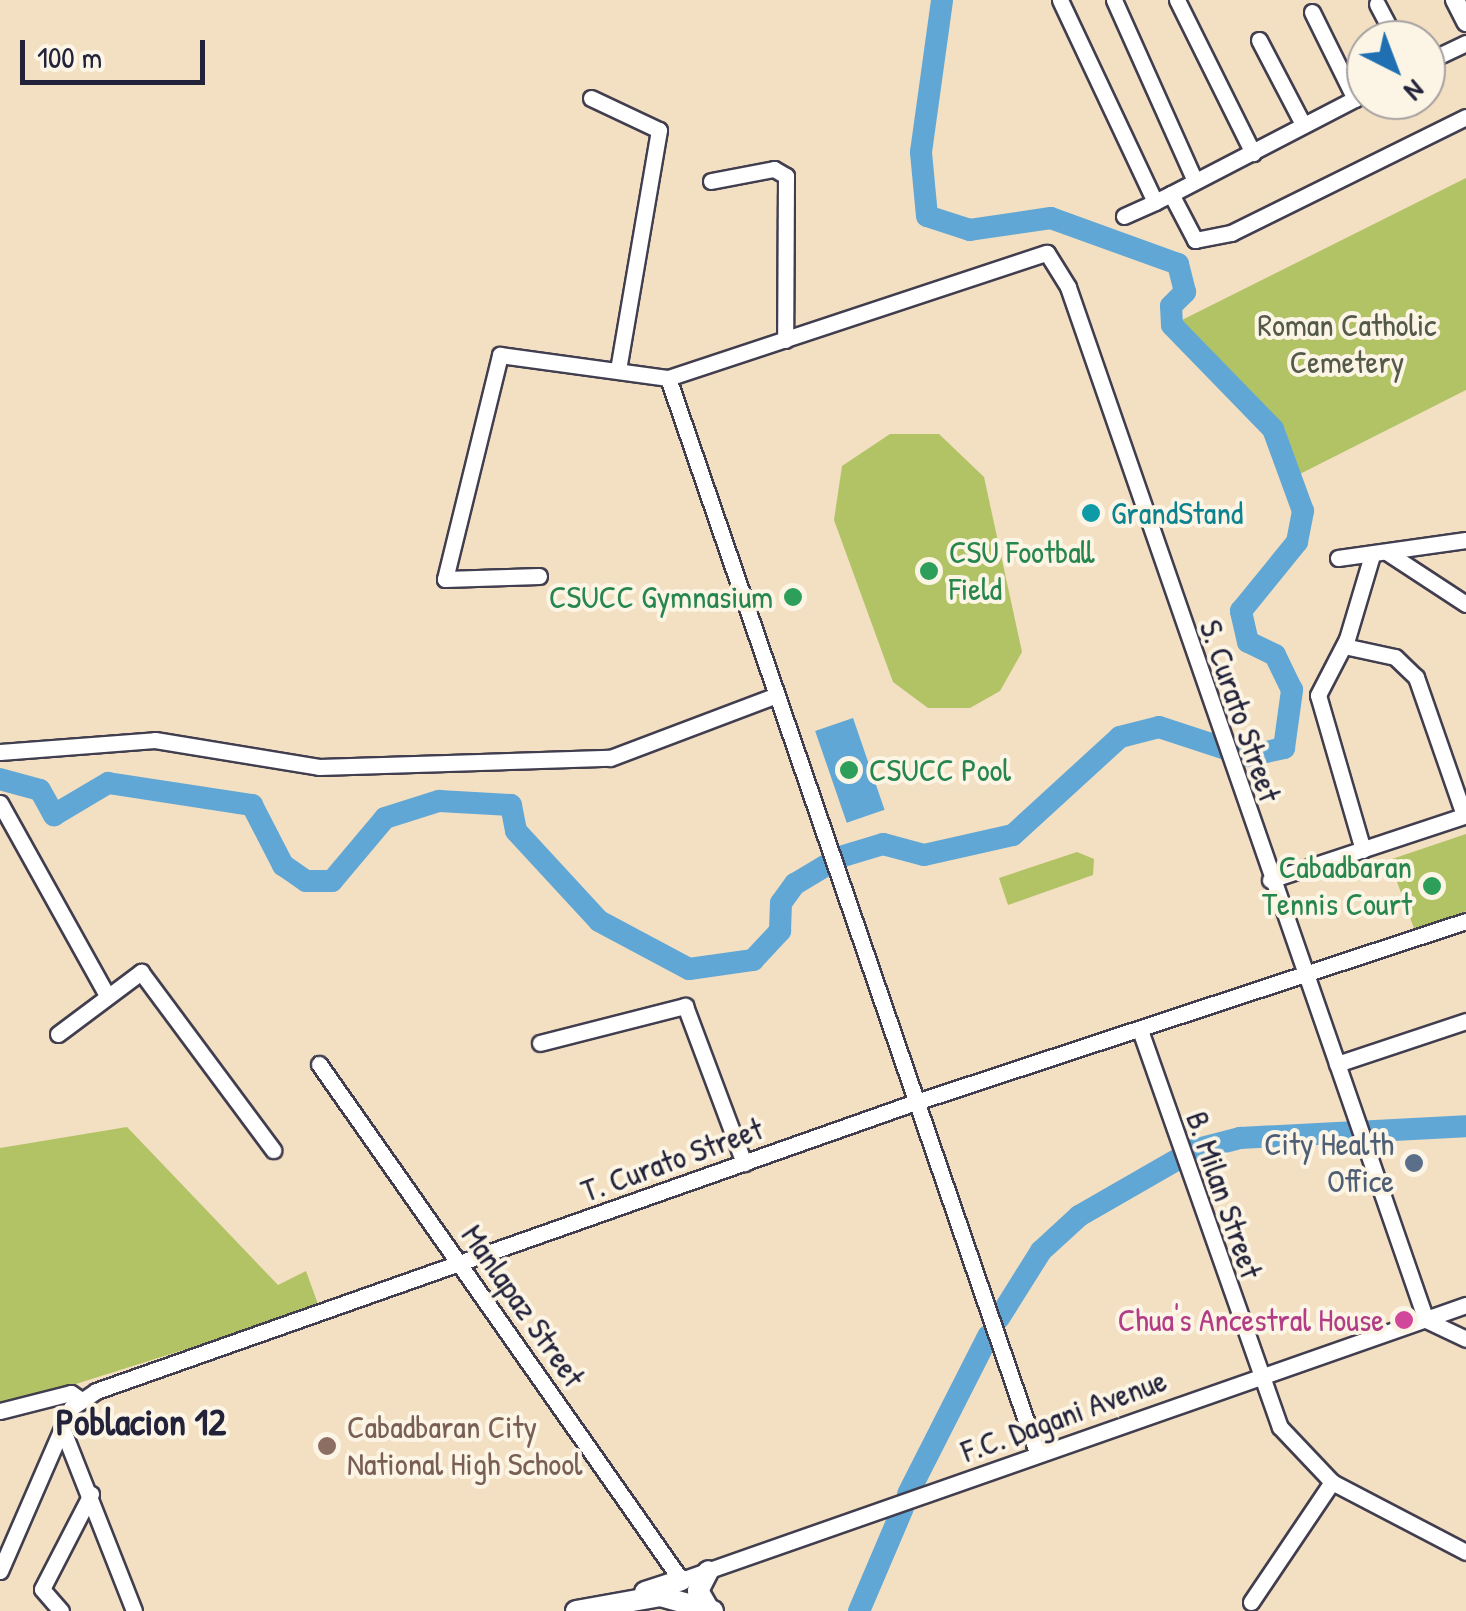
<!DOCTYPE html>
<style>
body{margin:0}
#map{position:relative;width:1466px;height:1611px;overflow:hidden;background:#f3dfc1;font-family:"Patrick Hand",sans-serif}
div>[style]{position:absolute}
.green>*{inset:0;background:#b2c366}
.water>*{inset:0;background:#60a7d6;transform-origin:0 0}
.river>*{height:22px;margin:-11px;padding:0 11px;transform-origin:11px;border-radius:11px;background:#60a7d6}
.roads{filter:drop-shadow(2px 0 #413e4f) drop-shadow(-2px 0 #413e4f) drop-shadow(0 2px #413e4f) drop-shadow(0 -2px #413e4f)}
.minor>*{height:15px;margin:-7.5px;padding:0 7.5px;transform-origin:7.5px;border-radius:7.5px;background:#fff}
.major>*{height:18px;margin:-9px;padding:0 9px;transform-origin:9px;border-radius:9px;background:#fff}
.highway>*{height:20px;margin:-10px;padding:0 10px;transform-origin:10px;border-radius:10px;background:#fff}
.dots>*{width:28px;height:28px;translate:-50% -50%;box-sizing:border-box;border:5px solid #fcf5e5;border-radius:50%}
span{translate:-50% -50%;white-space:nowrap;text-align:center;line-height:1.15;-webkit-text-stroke:8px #fcf5e5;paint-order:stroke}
.park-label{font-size:32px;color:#545a4a}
.culture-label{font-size:32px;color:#0d838f}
.left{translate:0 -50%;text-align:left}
.leisure-label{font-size:32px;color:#27864d}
.right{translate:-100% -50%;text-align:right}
.street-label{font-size:32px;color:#22223b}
.service-label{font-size:32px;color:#4e5e75}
.hotel-label{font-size:32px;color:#b23c85}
.education-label{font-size:32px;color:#785e54}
.quarter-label{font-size:38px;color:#22223b;font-weight:700}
.north{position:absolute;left:1346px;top:20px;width:100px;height:100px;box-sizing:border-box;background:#fcf5e5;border:2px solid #a5a1a1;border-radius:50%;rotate:138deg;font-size:28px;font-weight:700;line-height:40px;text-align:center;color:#22223b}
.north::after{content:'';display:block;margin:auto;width:35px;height:45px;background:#1f6fb2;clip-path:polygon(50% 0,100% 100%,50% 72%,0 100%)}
.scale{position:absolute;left:20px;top:40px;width:185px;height:45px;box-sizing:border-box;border:5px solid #22223b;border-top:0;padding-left:12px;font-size:30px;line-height:35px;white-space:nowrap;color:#22223b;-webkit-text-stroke:8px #fcf5e5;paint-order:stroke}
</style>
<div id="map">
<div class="green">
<div style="clip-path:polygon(1466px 178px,1466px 390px,1294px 477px,1279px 425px,1249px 390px,1205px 362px,1176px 323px)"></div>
<div style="clip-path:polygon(890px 434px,939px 434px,984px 477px,1022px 652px,1000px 691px,970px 708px,928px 708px,893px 682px,834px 520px,842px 466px)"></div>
<div style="clip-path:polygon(1466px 834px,1466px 911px,1415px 931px,1389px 860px)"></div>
<div style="clip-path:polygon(1077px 852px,1094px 859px,1093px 875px,1008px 905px,999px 878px)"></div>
<div style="clip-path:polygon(127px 1127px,278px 1285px,306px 1271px,319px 1307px,0 1408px,0 1148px)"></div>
</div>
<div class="water">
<div style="left:853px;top:718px;width:97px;height:40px;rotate:71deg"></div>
</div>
<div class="river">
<div style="left:0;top:779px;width:41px;rotate:15.4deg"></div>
<div style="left:40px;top:790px;width:29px;rotate:61deg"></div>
<div style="left:54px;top:815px;width:63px;rotate:-30.7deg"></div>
<div style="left:108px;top:783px;width:146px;rotate:8.7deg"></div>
<div style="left:252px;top:805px;width:68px;rotate:62.7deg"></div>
<div style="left:283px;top:865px;width:28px;rotate:35deg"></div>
<div style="left:306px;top:881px;width:26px"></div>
<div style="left:332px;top:881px;width:82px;rotate:-49.9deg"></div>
<div style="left:385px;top:818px;width:57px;rotate:-17.5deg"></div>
<div style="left:439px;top:801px;width:72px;rotate:3.2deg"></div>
<div style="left:511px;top:805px;width:26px;rotate:79deg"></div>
<div style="left:516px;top:831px;width:122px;rotate:47.3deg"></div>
<div style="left:599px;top:921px;width:102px;rotate:28.1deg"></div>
<div style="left:689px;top:969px;width:65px;rotate:-8deg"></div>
<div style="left:753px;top:960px;width:40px;rotate:-47deg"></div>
<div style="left:780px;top:931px;width:28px;rotate:-88deg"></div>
<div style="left:781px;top:903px;width:24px;rotate:-54deg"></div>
<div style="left:795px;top:884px;width:52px;rotate:-31deg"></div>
<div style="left:840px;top:857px;width:45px;rotate:-16.8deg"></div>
<div style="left:883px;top:844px;width:42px;rotate:15deg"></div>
<div style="left:924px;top:855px;width:91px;rotate:-12.7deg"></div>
<div style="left:1013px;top:835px;width:145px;rotate:-42.5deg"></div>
<div style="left:1120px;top:737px;width:40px;rotate:-14.4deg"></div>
<div style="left:1159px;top:727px;width:93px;rotate:18.2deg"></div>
<div style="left:1247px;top:756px;width:38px;rotate:-12deg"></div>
<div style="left:1284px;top:748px;width:59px;rotate:-82.1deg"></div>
<div style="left:1292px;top:690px;width:39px;rotate:-116deg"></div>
<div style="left:1275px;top:655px;width:30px;rotate:-154deg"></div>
<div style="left:1248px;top:642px;width:32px;rotate:-103deg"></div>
<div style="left:1241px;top:611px;width:89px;rotate:-50.9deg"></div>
<div style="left:1297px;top:542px;width:32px;rotate:-79deg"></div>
<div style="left:1303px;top:511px;width:87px;rotate:-110.1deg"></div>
<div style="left:1273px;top:429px;width:145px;rotate:-134.2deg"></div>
<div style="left:1172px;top:325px;width:19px;rotate:-93deg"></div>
<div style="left:1171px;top:306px;width:20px;rotate:-45deg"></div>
<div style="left:1185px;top:292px;width:29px;rotate:-104deg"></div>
<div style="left:1178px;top:264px;width:135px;rotate:-160.1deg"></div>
<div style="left:1051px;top:218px;width:82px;rotate:171.6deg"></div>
<div style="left:970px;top:230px;width:45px;rotate:-162deg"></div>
<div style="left:927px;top:216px;width:64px;rotate:-95.4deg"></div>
<div style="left:921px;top:152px;width:153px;rotate:-82.1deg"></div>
<div style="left:999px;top:1318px;width:79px;rotate:-57.9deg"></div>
<div style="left:1041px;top:1251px;width:52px;rotate:-42.6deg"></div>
<div style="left:1079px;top:1216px;width:133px;rotate:-29.9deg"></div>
<div style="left:1194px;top:1150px;width:48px;rotate:-14.6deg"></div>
<div style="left:1240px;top:1138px;width:226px;rotate:-3deg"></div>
<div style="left:908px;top:1494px;width:177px;rotate:-63.1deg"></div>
<div style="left:859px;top:1611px;width:112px;rotate:-66.9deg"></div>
</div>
<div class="roads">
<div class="minor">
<div style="left:1060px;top:0;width:223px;rotate:64.8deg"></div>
<div style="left:1155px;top:202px;width:18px;rotate:-27deg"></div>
<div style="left:1114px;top:0;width:198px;rotate:65.9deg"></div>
<div style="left:1177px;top:0;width:171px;rotate:63.6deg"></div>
<div style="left:1377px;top:4px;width:41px;rotate:62.2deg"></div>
<div style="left:1312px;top:12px;width:97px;rotate:63.7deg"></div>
<div style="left:1259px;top:40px;width:95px;rotate:62.4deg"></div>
<div style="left:1426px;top:62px;width:44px;rotate:-25.4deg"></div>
<div style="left:1366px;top:93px;width:220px;rotate:152.6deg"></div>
<div style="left:1171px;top:194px;width:52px;rotate:62.4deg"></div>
<div style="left:1195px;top:240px;width:37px;rotate:-11deg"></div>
<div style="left:1231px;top:233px;width:262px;rotate:-26.3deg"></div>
<div style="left:591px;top:98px;width:75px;rotate:25.2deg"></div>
<div style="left:659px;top:130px;width:243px;rotate:99.7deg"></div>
<div style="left:711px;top:181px;width:64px;rotate:-10.8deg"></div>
<div style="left:774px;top:169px;width:14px;rotate:30deg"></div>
<div style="left:786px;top:176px;width:164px;rotate:90.3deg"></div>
<div style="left:1124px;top:216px;width:34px;rotate:-24deg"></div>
<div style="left:668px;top:378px;width:1137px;rotate:71.05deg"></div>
<div style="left:1388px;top:553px;width:93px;rotate:33.2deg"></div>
<div style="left:1338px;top:558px;width:129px;rotate:-8deg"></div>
<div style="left:539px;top:576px;width:94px;rotate:178.2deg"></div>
<div style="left:445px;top:579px;width:231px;rotate:-76.2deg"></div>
<div style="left:500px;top:355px;width:170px;rotate:7.8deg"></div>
<div style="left:668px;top:378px;width:399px;rotate:-18.3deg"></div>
<div style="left:1047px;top:253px;width:40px;rotate:58deg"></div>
<div style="left:1068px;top:287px;width:1093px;rotate:70.89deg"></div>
<div style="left:1426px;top:1320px;width:44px;rotate:25.4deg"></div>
<div style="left:1344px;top:646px;width:52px;rotate:12.2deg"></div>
<div style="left:1395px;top:657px;width:29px;rotate:44deg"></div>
<div style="left:1416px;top:677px;width:146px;rotate:70.8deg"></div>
<div style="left:0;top:752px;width:155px;rotate:-4.4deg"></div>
<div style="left:155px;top:740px;width:166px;rotate:9.3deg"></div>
<div style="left:319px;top:767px;width:291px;rotate:-1.8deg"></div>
<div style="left:610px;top:758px;width:175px;rotate:-20.7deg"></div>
<div style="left:0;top:803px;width:220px;rotate:60.9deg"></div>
<div style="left:1363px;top:850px;width:161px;rotate:-106.2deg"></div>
<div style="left:1318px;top:695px;width:63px;rotate:-62.6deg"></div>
<div style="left:1347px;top:639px;width:88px;rotate:-73.4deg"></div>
<div style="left:1270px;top:880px;width:206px;rotate:-18.3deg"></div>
<div style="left:1140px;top:1030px;width:421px;rotate:70.6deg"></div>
<div style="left:1280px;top:1427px;width:76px;rotate:46.6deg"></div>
<div style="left:1332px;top:1482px;width:151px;rotate:27.6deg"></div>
<div style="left:58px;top:1034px;width:104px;rotate:-36.8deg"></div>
<div style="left:141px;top:972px;width:222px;rotate:53.4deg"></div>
<div style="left:540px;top:1043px;width:150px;rotate:-14.3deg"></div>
<div style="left:685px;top:1006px;width:168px;rotate:69.4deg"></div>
<div style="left:319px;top:1064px;width:630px;rotate:54.95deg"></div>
<div style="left:681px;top:1580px;width:832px;rotate:-19.31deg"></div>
<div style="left:1337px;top:1064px;width:136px;rotate:-18.4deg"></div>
<div style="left:0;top:1411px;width:73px;rotate:-14.2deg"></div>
<div style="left:71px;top:1393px;width:12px;rotate:35deg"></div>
<div style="left:64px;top:1433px;width:191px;rotate:68.5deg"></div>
<div style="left:0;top:1571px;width:178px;rotate:-66.5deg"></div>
<div style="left:71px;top:1408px;width:30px;rotate:-34deg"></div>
<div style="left:96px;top:1391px;width:866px;rotate:-19.42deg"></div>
<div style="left:913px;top:1103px;width:582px;rotate:-18.22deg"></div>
<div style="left:1251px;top:1602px;width:145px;rotate:-56deg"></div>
<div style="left:61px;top:1611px;width:29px;rotate:-131deg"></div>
<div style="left:42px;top:1589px;width:107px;rotate:-62.7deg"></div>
</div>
<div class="major">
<div style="left:1455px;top:0;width:25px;rotate:63deg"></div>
</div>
<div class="highway">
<div style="left:645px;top:1592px;width:38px;rotate:-18deg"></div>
<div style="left:708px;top:1608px;width:20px;rotate:-120deg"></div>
<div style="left:698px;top:1591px;width:22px;rotate:-63deg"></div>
<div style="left:576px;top:1611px;width:85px;rotate:-10.1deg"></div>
<div style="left:660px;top:1596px;width:55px;rotate:15.8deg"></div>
</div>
</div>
<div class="dots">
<div style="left:1091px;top:513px;background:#0f9aa8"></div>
<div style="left:929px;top:571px;background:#2e9e5b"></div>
<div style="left:793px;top:597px;background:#2e9e5b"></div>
<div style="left:849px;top:770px;background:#2e9e5b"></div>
<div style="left:1432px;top:886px;background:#2e9e5b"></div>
<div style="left:1414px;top:1163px;background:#5c6f8a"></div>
<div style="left:1404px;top:1320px;background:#d1479c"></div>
<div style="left:327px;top:1446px;background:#8d6e63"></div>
</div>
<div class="park-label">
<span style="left:1347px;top:344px">Roman Catholic<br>Cemetery</span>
</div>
<div class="culture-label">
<span class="left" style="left:1111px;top:513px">GrandStand</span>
</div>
<div class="leisure-label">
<span class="left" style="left:949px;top:571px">CSU Football<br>Field</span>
<span class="right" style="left:773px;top:597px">CSUCC Gymnasium</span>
<span class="left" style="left:869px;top:770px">CSUCC Pool</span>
<span class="right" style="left:1412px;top:886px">Cabadbaran<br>Tennis Court</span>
</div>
<div class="street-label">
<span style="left:1240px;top:711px;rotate:71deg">S. Curato Street</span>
<span style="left:672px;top:1160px;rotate:-20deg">T. Curato Street</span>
<span style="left:1224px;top:1195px;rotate:71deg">B. Milan Street</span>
<span style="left:523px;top:1306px;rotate:55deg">Manlapaz Street</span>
<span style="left:1064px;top:1416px;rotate:-20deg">F.C. Dagani Avenue</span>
</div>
<div class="service-label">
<span class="right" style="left:1394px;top:1163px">City Health<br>Office</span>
</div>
<div class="hotel-label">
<span class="right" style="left:1384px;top:1320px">Chua's Ancestral House</span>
</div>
<div class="education-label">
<span class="left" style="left:347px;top:1446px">Cabadbaran City<br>National High School</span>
</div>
<div class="quarter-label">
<span style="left:141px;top:1422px">Poblacion 12</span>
</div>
<div class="north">N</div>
<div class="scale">100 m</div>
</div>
